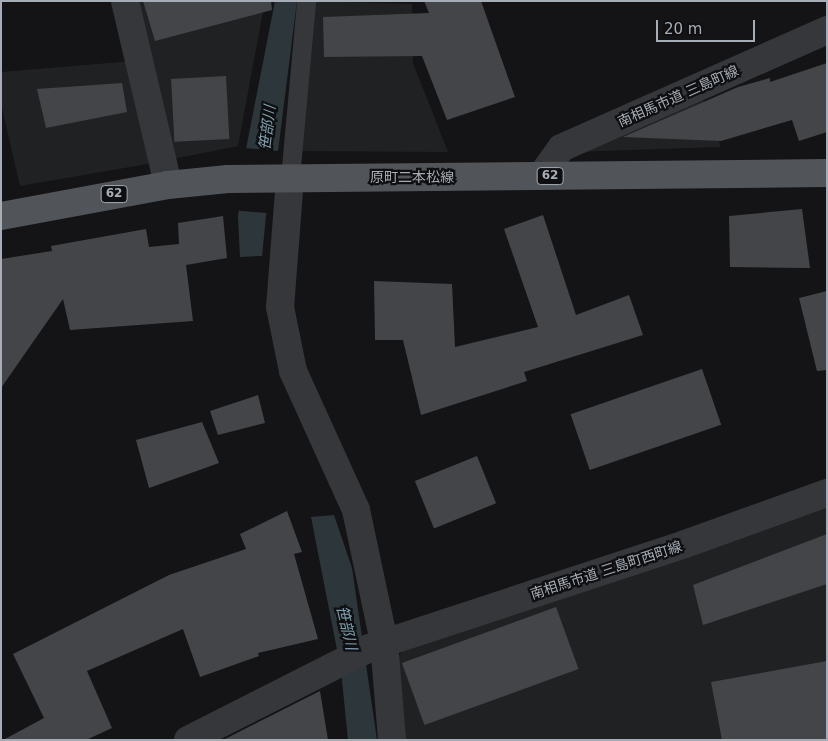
<!DOCTYPE html>
<meta charset="utf-8">
<style>
body{margin:0}
#map{position:relative;width:828px;height:741px;overflow:hidden;background:#141416;font-family:"DejaVu Sans","Noto Sans JP",sans-serif}
div>[style]{position:absolute}
.built>*{inset:0;background:#202123}
.water>*{inset:0;background:#2d373b}
.pier>*{inset:0;background:#141416;transform-origin:0 0}
.building>*{inset:0;background:#434549;transform-origin:0 0}
.lane>*{height:19px;margin:-9.5px;padding:0 9.5px;transform-origin:9.5px;border-radius:9.5px;background:#35373b}
.street>*{height:28px;margin:-14px;padding:0 14px;transform-origin:14px;border-radius:14px;background:#35373b}
.primary>*{height:28px;margin:-14px;padding:0 14px;transform-origin:14px;border-radius:14px;background:#515459}
span{translate:-50% -50%;white-space:nowrap;text-align:center;line-height:1.15;-webkit-text-stroke:4.5px #0f0f11;paint-order:stroke}
.shield-label span{padding:1px 4px;background:#0f0f11;border:1px solid;border-radius:4px;-webkit-text-stroke-width:0}
.shield-label{font-size:12px;color:#a6adb6;font-weight:700}
.street-label{font-size:14px;color:#a6adb6}
.water-label{font-size:15px;color:#7fa0af;font-style:italic}
.frame{position:absolute;inset:0;border:2px solid #a6adb6;pointer-events:none}
.scale{position:absolute;left:656px;top:20px;width:99px;height:22px;box-sizing:border-box;border:2px solid #a6adb6;border-top:0;padding-left:6px;font-size:15px;line-height:18px;white-space:nowrap;color:#a6adb6;-webkit-text-stroke:4px #0f0f11;paint-order:stroke}
</style>
<div id="map">
<div class="built">
<div style="clip-path:polygon(137px 1px,265px 1px,238px 146px,173px 159px)"></div>
<div style="clip-path:polygon(312px 1px,412px 4px,413px 63px,448px 152px,294px 151px)"></div>
<div style="clip-path:polygon(133px 61px,159px 162px,20px 186px,1px 104px,1px 72px)"></div>
<div style="clip-path:polygon(701px 94px,721px 147px,571px 152px)"></div>
<div style="clip-path:polygon(827px 506px,827px 740px,400px 740px,393px 671px,402px 650px)"></div>
</div>
<div class="water">
<div style="clip-path:polygon(275px 1px,297px 1px,278px 151px,268px 196px,262px 256px,240px 257px,238px 217px,246px 149px)"></div>
<div style="clip-path:polygon(334px 515px,352px 568px,377px 740px,348px 740px,341px 670px,311px 517px)"></div>
</div>
<div class="pier">
<div style="left:244px;top:148px;width:35px;height:63px;rotate:5deg"></div>
</div>
<div class="building">
<div style="clip-path:polygon(143px 1px,271px 1px,272px 10px,155px 41px)"></div>
<div style="clip-path:polygon(424px 1px,481px 1px,515px 97px,447px 120px,422px 56px,324px 57px,323px 17px,429px 13px)"></div>
<div style="clip-path:polygon(827px 63px,827px 132px,799px 141px,792px 120px,721px 141px,623px 137px,738px 87px,770px 78px,770px 82px)"></div>
<div style="left:226px;top:76px;width:63px;height:55px;rotate:87deg"></div>
<div style="clip-path:polygon(122px 83px,127px 112px,46px 128px,37px 89px)"></div>
<div style="clip-path:polygon(802px 209px,810px 268px,730px 267px,729px 216px)"></div>
<div style="clip-path:polygon(543px 215px,576px 315px,629px 295px,643px 335px,524px 372px,527px 381px,421px 415px,403px 340px,375px 340px,374px 281px,452px 284px,455px 347px,538px 327px,504px 229px)"></div>
<div style="clip-path:polygon(223px 216px,227px 258px,186px 265px,193px 321px,70px 330px,63px 299px,1px 388px,1px 259px,52px 251px,51px 246px,146px 229px,149px 247px,179px 244px,178px 223px)"></div>
<div style="clip-path:polygon(827px 291px,827px 370px,817px 371px,799px 298px)"></div>
<div style="left:702px;top:369px;width:59px;height:139px;rotate:71deg"></div>
<div style="clip-path:polygon(258px 395px,265px 423px,218px 435px,210px 411px)"></div>
<div style="clip-path:polygon(202px 422px,219px 463px,149px 488px,136px 440px)"></div>
<div style="left:477px;top:456px;width:51px;height:67px;rotate:68deg"></div>
<div style="clip-path:polygon(287px 511px,302px 552px,294px 554px,318px 639px,258px 653px,259px 656px,200px 677px,183px 629px,87px 671px,112px 728px,86px 740px,3px 740px,44px 718px,13px 654px,169px 575px,246px 549px,240px 534px)"></div>
<div style="clip-path:polygon(827px 534px,827px 584px,703px 625px,693px 585px)"></div>
<div style="left:556px;top:607px;width:66px;height:164px;rotate:70deg"></div>
<div style="clip-path:polygon(827px 661px,827px 740px,722px 740px,711px 682px)"></div>
<div style="clip-path:polygon(320px 691px,328px 740px,223px 740px,227px 738px)"></div>
</div>
<div class="lane">
<div style="left:290px;top:178px;width:178px;rotate:-84.8deg"></div>
</div>
<div class="street">
<div style="left:125px;top:1px;width:189px;rotate:76.8deg"></div>
<div style="left:541px;top:176px;width:34px;rotate:-54deg"></div>
<div style="left:561px;top:148px;width:291px;rotate:-23.9deg"></div>
<div style="left:290px;top:178px;width:129px;rotate:94.4deg"></div>
<div style="left:280px;top:307px;width:65px;rotate:78.5deg"></div>
<div style="left:293px;top:371px;width:153px;rotate:65.6deg"></div>
<div style="left:356px;top:510px;width:135px;rotate:78deg"></div>
<div style="left:384px;top:642px;width:98px;rotate:85.3deg"></div>
<div style="left:188px;top:740px;width:203px;rotate:-26.9deg"></div>
<div style="left:369px;top:648px;width:333px;rotate:-18.2deg"></div>
<div style="left:685px;top:544px;width:151px;rotate:-19.8deg"></div>
</div>
<div class="primary">
<div style="left:1px;top:216px;width:170px;rotate:-10.5deg"></div>
<div style="left:168px;top:185px;width:60px;rotate:-5.7deg"></div>
<div style="left:228px;top:179px;width:599px;rotate:-0.57deg"></div>
</div>
<div class="shield-label">
<span style="left:550px;top:176px">62</span>
<span style="left:114px;top:194px">62</span>
</div>
<div class="street-label">
<span style="left:678px;top:96px;rotate:-24deg">南相馬市道 三島町線</span>
<span style="left:412px;top:177px">原町二本松線</span>
<span style="left:606px;top:570px;rotate:-18deg">南相馬市道 三島町西町線</span>
</div>
<div class="water-label">
<span style="left:268px;top:128px;rotate:-83deg">笹部川</span>
<span style="left:346px;top:628px;rotate:77deg">笹部川</span>
</div>
<div class="frame"></div>
<div class="scale">20 m</div>
</div>
